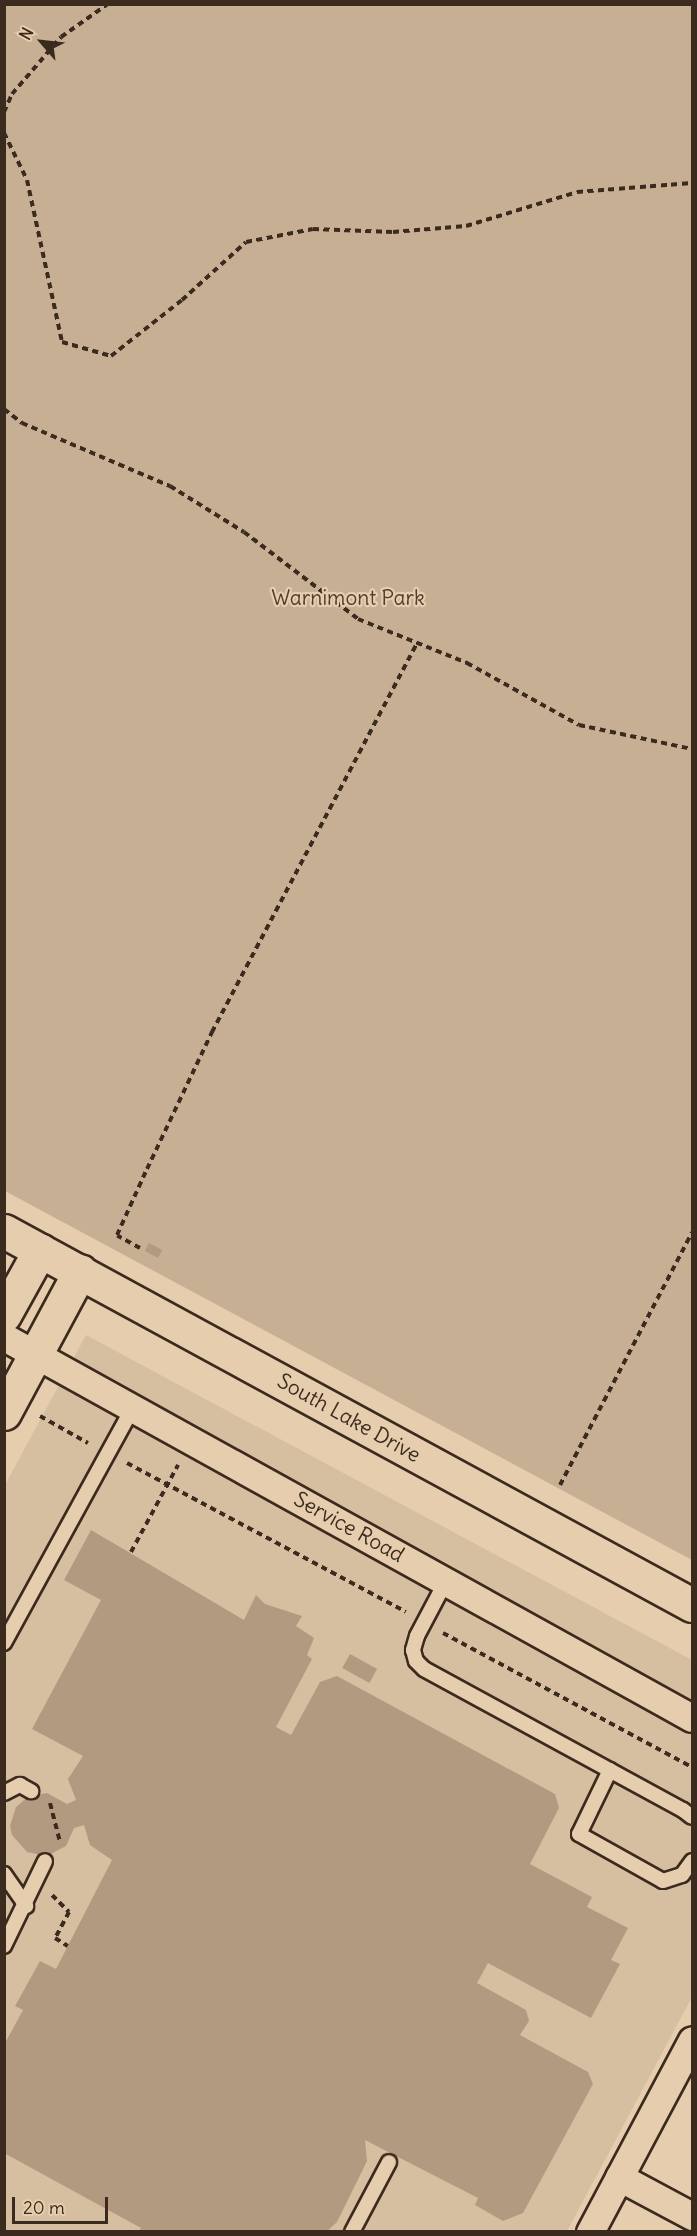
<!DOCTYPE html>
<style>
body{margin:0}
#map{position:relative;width:697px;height:2236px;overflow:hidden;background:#e6cdae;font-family:Delius,sans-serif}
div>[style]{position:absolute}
.built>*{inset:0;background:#d6bea0}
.green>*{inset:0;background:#c7af94}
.building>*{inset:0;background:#b29a81;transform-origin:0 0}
.path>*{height:4px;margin-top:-2px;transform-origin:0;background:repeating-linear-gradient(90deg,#3b2a1e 0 6px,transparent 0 10.5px)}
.roads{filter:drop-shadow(2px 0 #3b2a1e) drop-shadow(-2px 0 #3b2a1e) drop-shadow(0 2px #3b2a1e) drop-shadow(0 -2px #3b2a1e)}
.lane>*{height:14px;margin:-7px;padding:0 7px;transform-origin:7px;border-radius:7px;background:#e6cdae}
.street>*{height:27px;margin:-13.5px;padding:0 13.5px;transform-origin:13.5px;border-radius:13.5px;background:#e6cdae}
.secondary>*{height:33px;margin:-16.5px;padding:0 16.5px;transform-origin:16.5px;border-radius:16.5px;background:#e6cdae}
span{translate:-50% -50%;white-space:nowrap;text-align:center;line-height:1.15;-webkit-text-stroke:4.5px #e6cdae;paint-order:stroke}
.park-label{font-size:21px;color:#503e30}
.street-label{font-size:21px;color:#3b2a1e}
.frame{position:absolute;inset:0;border:6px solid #3b2a1e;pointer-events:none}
.north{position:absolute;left:12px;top:12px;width:60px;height:60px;-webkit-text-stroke:4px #e6cdae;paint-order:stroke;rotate:298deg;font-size:16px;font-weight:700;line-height:24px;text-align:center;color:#3b2a1e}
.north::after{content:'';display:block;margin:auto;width:21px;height:27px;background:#3b2a1e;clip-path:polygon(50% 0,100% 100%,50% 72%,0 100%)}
.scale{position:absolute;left:12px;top:2197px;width:96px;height:27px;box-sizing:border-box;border:3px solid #3b2a1e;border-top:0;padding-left:8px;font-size:18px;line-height:21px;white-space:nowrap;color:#3b2a1e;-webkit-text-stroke:4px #e6cdae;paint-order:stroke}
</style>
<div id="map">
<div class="built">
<div style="clip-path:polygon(86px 1335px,692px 1660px,692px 1997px,567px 2231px,5px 2232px,5px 1485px)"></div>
</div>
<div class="green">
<div style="clip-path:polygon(4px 5px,692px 5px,692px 1560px,5px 1191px)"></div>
</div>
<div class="building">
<div style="left:149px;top:1243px;width:15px;height:9px;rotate:28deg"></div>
<div style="clip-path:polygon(91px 1530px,244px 1620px,256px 1595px,265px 1604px,302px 1616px,296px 1626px,314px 1638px,307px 1655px,312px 1659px,276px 1727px,291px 1735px,320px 1682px,337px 1676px,555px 1794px,559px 1808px,530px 1864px,592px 1897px,587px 1907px,628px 1928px,611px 1960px,620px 1964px,591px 2018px,488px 1963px,477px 1983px,526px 2010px,529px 2021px,520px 2035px,588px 2072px,593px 2084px,523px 2213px,503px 2221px,475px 2205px,478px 2198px,365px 2140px,367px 2161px,337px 2222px,326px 2232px,139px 2232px,141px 2228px,4px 2153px,4px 2045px,23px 2010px,15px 2006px,40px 1961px,56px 1969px,112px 1860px,90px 1845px,84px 1825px,74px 1828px,66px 1846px,47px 1856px,27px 1852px,12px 1835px,10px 1826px,16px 1807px,29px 1796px,47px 1793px,67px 1804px,76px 1800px,68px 1779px,83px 1756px,32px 1729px,101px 1600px,64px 1580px)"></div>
<div style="left:350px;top:1654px;width:31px;height:16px;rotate:29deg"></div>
</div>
<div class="path">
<div style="left:4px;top:112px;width:20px;rotate:-66deg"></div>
<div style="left:12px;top:94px;width:75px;rotate:-49.3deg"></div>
<div style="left:61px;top:37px;width:57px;rotate:-35.1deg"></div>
<div style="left:4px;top:133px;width:52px;rotate:63.9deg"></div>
<div style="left:27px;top:180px;width:166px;rotate:77.8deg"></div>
<div style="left:62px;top:342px;width:51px;rotate:15.9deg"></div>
<div style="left:111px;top:356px;width:90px;rotate:-38.3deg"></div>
<div style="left:182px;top:300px;width:86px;rotate:-42.2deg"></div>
<div style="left:246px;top:242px;width:68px;rotate:-11deg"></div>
<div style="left:313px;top:229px;width:80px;rotate:2.1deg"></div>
<div style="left:393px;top:232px;width:73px;rotate:-4.7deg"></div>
<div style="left:466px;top:226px;width:116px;rotate:-17deg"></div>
<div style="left:577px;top:192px;width:115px;rotate:-4.5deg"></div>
<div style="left:4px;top:409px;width:23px;rotate:38deg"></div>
<div style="left:22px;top:423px;width:161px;rotate:23.1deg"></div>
<div style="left:170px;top:486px;width:87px;rotate:31.9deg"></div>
<div style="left:244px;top:532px;width:143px;rotate:37.3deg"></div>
<div style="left:358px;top:619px;width:118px;rotate:22deg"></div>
<div style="left:467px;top:663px;width:128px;rotate:29deg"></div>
<div style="left:579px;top:725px;width:116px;rotate:12deg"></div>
<div style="left:140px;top:1248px;width:26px;rotate:-151deg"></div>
<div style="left:117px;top:1235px;width:72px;rotate:-65.6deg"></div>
<div style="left:147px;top:1169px;width:152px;rotate:-64.6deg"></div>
<div style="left:212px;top:1032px;width:440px;rotate:-62.2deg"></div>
<div style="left:40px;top:1416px;width:55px;rotate:29.4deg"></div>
<div style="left:127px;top:1463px;width:316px;rotate:28.1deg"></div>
<div style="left:560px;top:1485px;width:285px;rotate:-62.4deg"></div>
<div style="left:131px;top:1552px;width:99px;rotate:-61.6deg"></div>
<div style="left:443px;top:1633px;width:283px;rotate:28.3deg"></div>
<div style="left:50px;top:1803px;width:40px;rotate:75.6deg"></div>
<div style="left:52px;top:1895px;width:24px;rotate:45deg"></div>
<div style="left:69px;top:1912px;width:30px;rotate:118deg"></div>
<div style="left:55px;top:1938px;width:15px;rotate:32deg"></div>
</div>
<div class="roads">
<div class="lane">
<div style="left:446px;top:1581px;width:62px;rotate:117.8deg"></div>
<div style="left:417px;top:1636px;width:15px;rotate:106deg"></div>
<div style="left:413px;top:1650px;width:11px;rotate:75deg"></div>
<div style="left:416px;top:1661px;width:11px;rotate:45deg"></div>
<div style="left:424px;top:1669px;width:295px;rotate:28.6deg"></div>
<div style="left:683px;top:1810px;width:11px;rotate:38deg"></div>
<div style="left:4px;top:1643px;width:269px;rotate:-61.3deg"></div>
<div style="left:610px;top:1770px;width:71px;rotate:115.8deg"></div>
<div style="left:579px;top:1834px;width:96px;rotate:29.2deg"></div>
<div style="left:663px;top:1881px;width:20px;rotate:-18deg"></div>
<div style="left:682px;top:1875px;width:17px;rotate:-54deg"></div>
<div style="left:4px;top:1793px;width:18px;rotate:-27deg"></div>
<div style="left:20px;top:1785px;width:13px;rotate:29deg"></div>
<div style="left:4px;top:1874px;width:39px;rotate:55deg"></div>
<div style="left:4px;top:1946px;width:94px;rotate:-64.2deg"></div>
<div style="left:352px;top:2232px;width:79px;rotate:-62.1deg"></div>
</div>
<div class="street">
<div style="left:4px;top:1337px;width:786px;rotate:28.98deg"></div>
<div style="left:619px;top:2177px;width:83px;rotate:28.1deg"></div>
<div style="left:590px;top:2232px;width:217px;rotate:-62deg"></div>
</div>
<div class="secondary">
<div style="left:4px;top:1231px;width:783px;rotate:28.53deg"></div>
<div style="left:4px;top:1315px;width:74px;rotate:-61deg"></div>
<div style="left:4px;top:1413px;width:161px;rotate:-61.8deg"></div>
</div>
</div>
<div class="park-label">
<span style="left:348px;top:598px">Warnimont Park</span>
</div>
<div class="street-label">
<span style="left:349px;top:1418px;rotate:29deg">South Lake Drive</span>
<span style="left:349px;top:1527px;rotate:29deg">Service Road</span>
</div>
<div class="frame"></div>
<div class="north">N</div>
<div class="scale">20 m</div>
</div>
